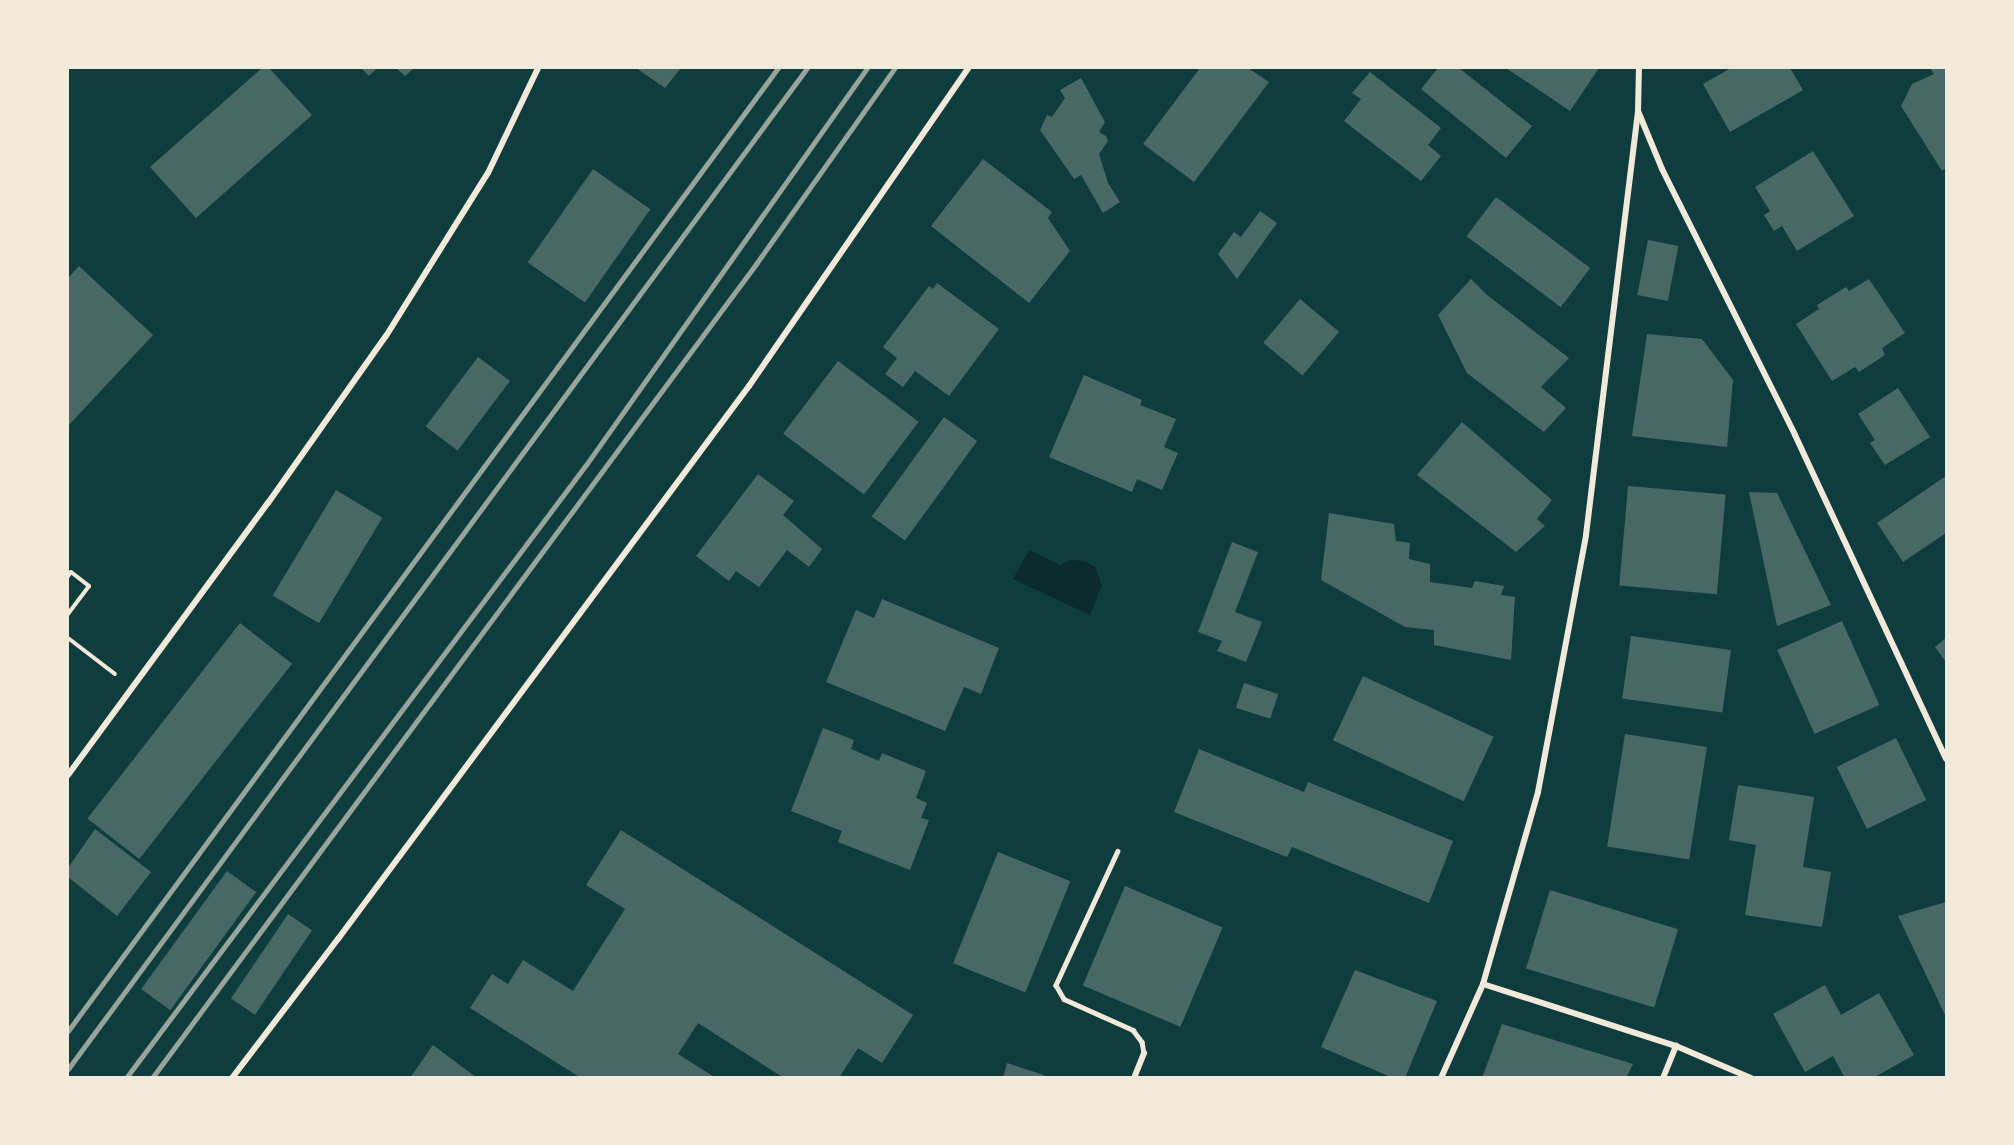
<!DOCTYPE html>
<style>
body{margin:0}
#map{position:relative;width:2014px;height:1145px;overflow:hidden;background:#0f3d3e;font-family:Merriweather,serif}
div>[style]{position:absolute}
.water>*{inset:0;background:#0a2a2b}
.building>*{inset:0;background:#486865;transform-origin:0 0}
.path>*{height:4px;margin:-2px;padding:0 2px;transform-origin:2px;border-radius:2px;background:#f1e9da}
.service>*{height:4.5px;margin:-2.25px;padding:0 2.25px;transform-origin:2.25px;border-radius:2.25px;background:#f1e9da}
.minor>*{height:6px;margin:-3px;padding:0 3px;transform-origin:3px;border-radius:3px;background:#f1e9da}
.rail>*{height:4.5px;margin:-2.25px;padding:0 2.25px;transform-origin:2.25px;border-radius:2.25px;background:#97a49c}
span{translate:-50% -50%;white-space:nowrap;text-align:center;line-height:1.15;-webkit-text-stroke:5px #f1e9da;paint-order:stroke}
.frame{position:absolute;inset:0;border:69px solid #f1e9da;pointer-events:none}
</style>
<div id="map">
<div class="water">
<div style="clip-path:polygon(1029px 550px,1060px 565px,1071px 560px,1084px 561px,1095px 567px,1102px 585px,1090px 615px,1013px 579px)"></div>
</div>
<div class="building">
<div style="clip-path:polygon(262px 68px,269px 68px,312px 115px,196px 218px,150px 167px)"></div>
<div style="clip-path:polygon(361px 68px,377px 68px,369px 76px)"></div>
<div style="clip-path:polygon(396px 68px,414px 68px,405px 76px)"></div>
<div style="clip-path:polygon(636px 68px,681px 68px,665px 88px)"></div>
<div style="clip-path:polygon(1200px 68px,1248px 68px,1269px 82px,1194px 182px,1143px 144px)"></div>
<div style="clip-path:polygon(1438px 68px,1459px 68px,1532px 126px,1506px 158px,1421px 89px)"></div>
<div style="clip-path:polygon(1506px 68px,1599px 68px,1570px 111px)"></div>
<div style="clip-path:polygon(1731px 68px,1790px 68px,1803px 90px,1730px 132px,1703px 84px)"></div>
<div style="clip-path:polygon(1930px 68px,1946px 68px,1946px 168px,1942px 171px,1901px 106px,1912px 84px,1934px 74px)"></div>
<div style="clip-path:polygon(1370px 72px,1441px 128px,1428px 145px,1441px 156px,1421px 181px,1344px 121px,1361px 99px,1352px 93px)"></div>
<div style="clip-path:polygon(1081px 78px,1105px 122px,1099px 132px,1106px 136px,1108px 141px,1099px 154px,1108px 183px,1120px 202px,1103px 213px,1081px 175px,1074px 179px,1040px 130px,1047px 115px,1052px 117px,1065px 98px,1060px 90px)"></div>
<div style="clip-path:polygon(1813px 151px,1854px 216px,1797px 251px,1782px 226px,1774px 231px,1764px 215px,1770px 211px,1755px 187px)"></div>
<div style="clip-path:polygon(983px 159px,1052px 212px,1048px 218px,1070px 251px,1029px 303px,931px 226px)"></div>
<div style="left:593px;top:169px;width:70px;height:114px;rotate:35deg"></div>
<div style="left:1496px;top:197px;width:118px;height:49px;rotate:37deg"></div>
<div style="clip-path:polygon(1260px 211px,1277px 223px,1237px 279px,1218px 254px,1234px 232px,1241px 237px)"></div>
<div style="left:1648px;top:240px;width:31px;height:56px;rotate:11deg"></div>
<div style="clip-path:polygon(79px 266px,153px 335px,68px 426px,68px 278px)"></div>
<div style="clip-path:polygon(1471px 279px,1487px 295px,1569px 358px,1541px 387px,1566px 408px,1544px 432px,1467px 373px,1438px 315px)"></div>
<div style="clip-path:polygon(1869px 279px,1905px 333px,1882px 348px,1885px 355px,1859px 372px,1855px 367px,1832px 381px,1796px 324px,1819px 309px,1817px 305px,1846px 287px,1849px 291px)"></div>
<div style="clip-path:polygon(937px 283px,999px 329px,949px 396px,915px 371px,903px 387px,885px 374px,897px 358px,883px 347px,929px 286px,933px 289px)"></div>
<div style="left:1300px;top:299px;width:51px;height:57px;rotate:40deg"></div>
<div style="clip-path:polygon(1647px 334px,1702px 339px,1733px 380px,1727px 447px,1632px 436px)"></div>
<div style="left:478px;top:357px;width:40px;height:87px;rotate:37deg"></div>
<div style="left:838px;top:361px;width:101px;height:91px;rotate:37deg"></div>
<div style="clip-path:polygon(1084px 375px,1142px 400px,1140px 405px,1176px 419px,1164px 447px,1178px 453px,1162px 490px,1137px 479px,1132px 492px,1049px 457px)"></div>
<div style="clip-path:polygon(1898px 388px,1930px 437px,1885px 465px,1870px 443px,1875px 440px,1858px 414px)"></div>
<div style="left:944px;top:417px;width:41px;height:123px;rotate:36deg"></div>
<div style="clip-path:polygon(1462px 422px,1552px 500px,1537px 519px,1545px 526px,1516px 552px,1417px 475px)"></div>
<div style="clip-path:polygon(758px 474px,794px 501px,783px 515px,822px 549px,809px 567px,787px 550px,759px 587px,736px 571px,729px 581px,696px 556px)"></div>
<div style="clip-path:polygon(1946px 476px,1946px 533px,1903px 562px,1877px 523px)"></div>
<div style="left:1628px;top:486px;width:98px;height:100px;rotate:5deg"></div>
<div style="left:336px;top:490px;width:54px;height:123px;rotate:31deg"></div>
<div style="clip-path:polygon(1749px 492px,1777px 493px,1831px 605px,1777px 626px)"></div>
<div style="clip-path:polygon(1329px 513px,1394px 524px,1396px 541px,1410px 543px,1409px 559px,1430px 564px,1430px 582px,1472px 588px,1475px 581px,1504px 586px,1501px 595px,1515px 597px,1511px 660px,1434px 645px,1434px 630px,1405px 627px,1321px 580px)"></div>
<div style="clip-path:polygon(1232px 542px,1258px 552px,1235px 612px,1262px 622px,1246px 662px,1217px 651px,1222px 641px,1198px 632px)"></div>
<div style="clip-path:polygon(882px 599px,999px 648px,981px 694px,964px 687px,945px 731px,826px 682px,856px 610px,874px 618px)"></div>
<div style="left:1842px;top:621px;width:92px;height:71px;rotate:66deg"></div>
<div style="left:240px;top:623px;width:66px;height:248px;rotate:38deg"></div>
<div style="left:1631px;top:636px;width:101px;height:63px;rotate:8deg"></div>
<div style="clip-path:polygon(1946px 638px,1946px 662px,1935px 647px)"></div>
<div style="left:1363px;top:676px;width:144px;height:71px;rotate:25deg"></div>
<div style="left:1244px;top:683px;width:36px;height:26px;rotate:18deg"></div>
<div style="clip-path:polygon(823px 728px,854px 740px,851px 749px,879px 761px,882px 753px,926px 771px,916px 798px,927px 803px,921px 818px,929px 820px,910px 870px,838px 842px,842px 831px,791px 811px)"></div>
<div style="left:1625px;top:734px;width:83px;height:114px;rotate:9deg"></div>
<div style="left:1896px;top:738px;width:69px;height:66px;rotate:64deg"></div>
<div style="clip-path:polygon(1199px 749px,1304px 792px,1308px 782px,1453px 841px,1429px 903px,1292px 847px,1287px 857px,1174px 812px)"></div>
<div style="clip-path:polygon(1738px 785px,1814px 797px,1803px 867px,1831px 872px,1822px 927px,1745px 915px,1756px 845px,1729px 840px)"></div>
<div style="clip-path:polygon(95px 829px,151px 872px,117px 916px,68px 877px,68px 868px)"></div>
<div style="clip-path:polygon(621px 830px,913px 1015px,882px 1063px,858px 1048px,839px 1078px,784px 1078px,698px 1023px,678px 1054px,716px 1078px,581px 1078px,470px 1008px,492px 974px,508px 984px,523px 960px,573px 991px,625px 909px,586px 885px)"></div>
<div style="left:998px;top:852px;width:78px;height:120px;rotate:22deg"></div>
<div style="left:227px;top:871px;width:36px;height:146px;rotate:36deg"></div>
<div style="left:1125px;top:886px;width:106px;height:108px;rotate:23deg"></div>
<div style="left:1550px;top:890px;width:134px;height:82px;rotate:17deg"></div>
<div style="clip-path:polygon(1946px 902px,1946px 1017px,1898px 916px)"></div>
<div style="left:288px;top:914px;width:29px;height:102px;rotate:34deg"></div>
<div style="clip-path:polygon(1355px 970px,1437px 1001px,1405px 1078px,1393px 1078px,1321px 1047px)"></div>
<div style="clip-path:polygon(1825px 985px,1841px 1015px,1879px 993px,1914px 1055px,1873px 1078px,1845px 1078px,1833px 1056px,1805px 1072px,1773px 1014px)"></div>
<div style="clip-path:polygon(1502px 1024px,1633px 1064px,1626px 1078px,1482px 1078px)"></div>
<div style="clip-path:polygon(433px 1045px,477px 1078px,410px 1078px)"></div>
<div style="clip-path:polygon(1007px 1063px,1044px 1075px,1043px 1078px,1003px 1078px)"></div>
</div>
<div class="path">
<div style="left:68px;top:576px;width:5px;rotate:-53deg"></div>
<div style="left:71px;top:572px;width:23px;rotate:38deg"></div>
<div style="left:89px;top:586px;width:35px;rotate:127deg"></div>
<div style="left:68px;top:638px;width:59px;rotate:37.5deg"></div>
</div>
<div class="service">
<div style="left:1118px;top:851px;width:148px;rotate:114.8deg"></div>
<div style="left:1056px;top:985px;width:16px;rotate:60deg"></div>
<div style="left:1064px;top:999px;width:76px;rotate:24.2deg"></div>
<div style="left:1133px;top:1030px;width:15px;rotate:53deg"></div>
<div style="left:1142px;top:1042px;width:11px;rotate:80deg"></div>
</div>
<div class="minor">
<div style="left:1638px;top:111px;width:63px;rotate:67.5deg"></div>
<div style="left:1662px;top:169px;width:297px;rotate:63.4deg"></div>
<div style="left:1795px;top:435px;width:357px;rotate:65deg"></div>
<div style="left:68px;top:775px;width:338px;rotate:-53.7deg"></div>
<div style="left:268px;top:503px;width:204px;rotate:-54.8deg"></div>
<div style="left:386px;top:336px;width:192px;rotate:-58deg"></div>
<div style="left:488px;top:173px;width:116px;rotate:-64.5deg"></div>
<div style="left:1483px;top:984px;width:203px;rotate:17.8deg"></div>
<div style="left:1676px;top:1046px;width:82px;rotate:23.1deg"></div>
<div style="left:232px;top:1078px;width:175px;rotate:-52.7deg"></div>
<div style="left:338px;top:939px;width:689px;rotate:-53.38deg"></div>
<div style="left:749px;top:386px;width:386px;rotate:-55.4deg"></div>
<div style="left:1134px;top:1078px;width:27px;rotate:-68deg"></div>
<div style="left:1441px;top:1078px;width:103px;rotate:-65.9deg"></div>
<div style="left:1483px;top:984px;width:200px;rotate:-74deg"></div>
<div style="left:1538px;top:792px;width:261px;rotate:-79.4deg"></div>
<div style="left:1586px;top:535px;width:427px;rotate:-83deg"></div>
<div style="left:1638px;top:111px;width:43px;rotate:-88.7deg"></div>
<div style="left:1663px;top:1078px;width:35px;rotate:-68deg"></div>
</div>
<div class="rail">
<div style="left:68px;top:1031px;width:1196px;rotate:-53.6deg"></div>
<div style="left:68px;top:1069px;width:1244px;rotate:-53.56deg"></div>
<div style="left:126px;top:1078px;width:766px;rotate:-53.12deg"></div>
<div style="left:586px;top:465px;width:486px;rotate:-54.7deg"></div>
<div style="left:152px;top:1078px;width:1014px;rotate:-53.42deg"></div>
<div style="left:756px;top:264px;width:240px;rotate:-54.7deg"></div>
</div>
<div class="frame"></div>
</div>
